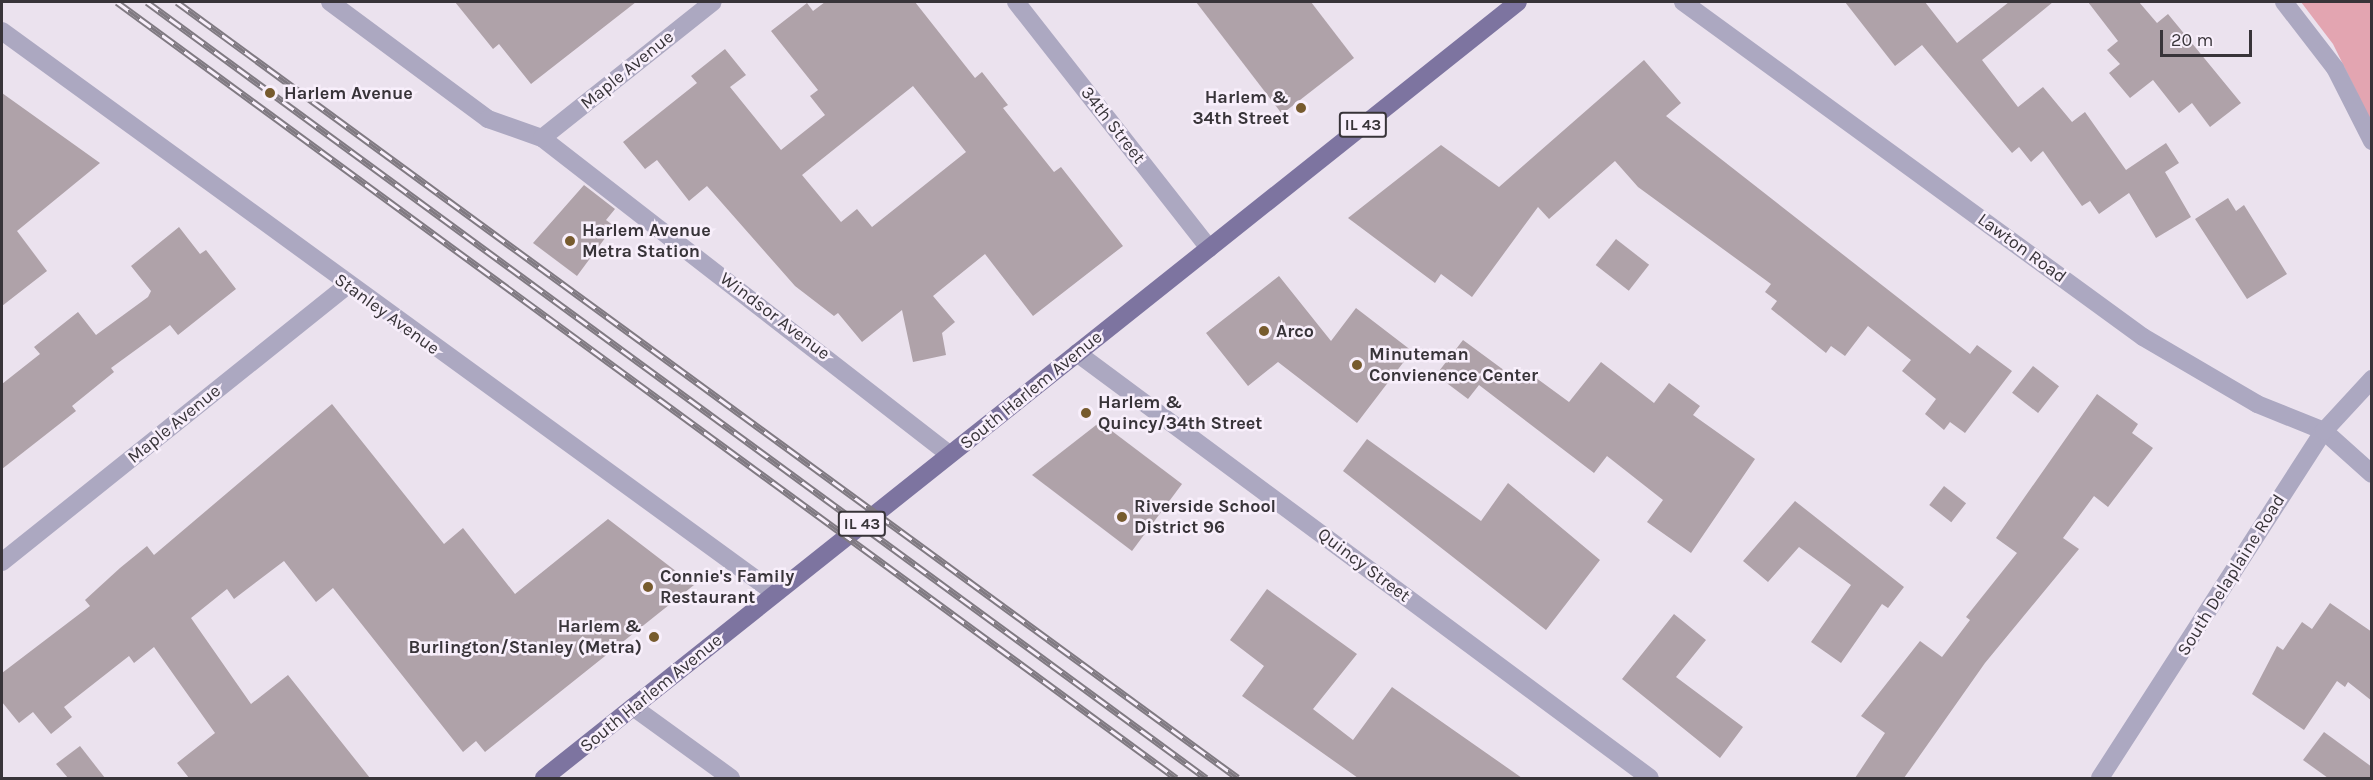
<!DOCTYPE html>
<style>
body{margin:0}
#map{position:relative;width:2373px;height:780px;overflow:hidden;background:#ebe2ee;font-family:Karla,sans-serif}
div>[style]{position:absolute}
.green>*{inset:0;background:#e3a5b1}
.building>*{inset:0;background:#afa2a9;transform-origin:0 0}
.minor>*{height:18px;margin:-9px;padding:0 9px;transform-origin:9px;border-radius:9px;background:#aca8c1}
.major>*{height:18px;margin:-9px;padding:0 9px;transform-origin:9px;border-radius:9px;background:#7d74a0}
.rail>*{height:7px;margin-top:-3.5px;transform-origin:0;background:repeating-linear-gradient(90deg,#f8effb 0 14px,#807a82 0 28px);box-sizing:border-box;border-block:2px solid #807a82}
.dots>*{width:16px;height:16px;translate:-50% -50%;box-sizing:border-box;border:3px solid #f8effb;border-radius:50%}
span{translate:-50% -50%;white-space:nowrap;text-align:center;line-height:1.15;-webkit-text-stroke:5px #f8effb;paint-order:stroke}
.shield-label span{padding:2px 4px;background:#f8effb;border:2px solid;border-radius:4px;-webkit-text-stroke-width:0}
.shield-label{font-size:16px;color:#383439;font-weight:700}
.street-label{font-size:18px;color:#383439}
.poi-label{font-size:18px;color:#383439;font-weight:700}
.left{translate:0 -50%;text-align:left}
.right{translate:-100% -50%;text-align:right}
.frame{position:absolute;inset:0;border:3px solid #383439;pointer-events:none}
.scale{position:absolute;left:2160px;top:30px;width:92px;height:27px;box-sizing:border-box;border:3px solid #383439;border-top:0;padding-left:8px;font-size:18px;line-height:21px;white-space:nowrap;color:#383439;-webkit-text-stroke:4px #f8effb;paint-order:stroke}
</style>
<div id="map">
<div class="green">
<div style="clip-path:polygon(2301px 2px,2371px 2px,2371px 121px,2333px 44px)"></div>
</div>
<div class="building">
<div style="clip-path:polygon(455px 2px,636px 2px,531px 84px,499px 44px,493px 49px)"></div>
<div style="clip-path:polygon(evenodd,825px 2px,915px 2px,975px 78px,982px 72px,1008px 105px,1003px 108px,1054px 172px,1061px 167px,1123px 246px,1033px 316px,985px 254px,933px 296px,955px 322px,942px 333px,946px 355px,913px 362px,902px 310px,862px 342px,838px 313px,834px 316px,795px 286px,707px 186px,689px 201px,657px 160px,645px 169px,623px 142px,697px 83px,691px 76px,725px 49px,746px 75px,730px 87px,781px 150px,825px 115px,810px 96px,818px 90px,771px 31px,807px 3px,813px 11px,825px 2px,913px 86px,966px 152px,872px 227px,857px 209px,841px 222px,802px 175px,913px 86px)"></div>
<div style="clip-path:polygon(1196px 2px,1311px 2px,1354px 58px,1282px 114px)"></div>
<div style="clip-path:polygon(1845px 2px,1925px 2px,1957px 43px,2009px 2px,2053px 2px,1982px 60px,2018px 107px,2043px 87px,2072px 122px,2085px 112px,2126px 170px,2166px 143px,2179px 163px,2165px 172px,2191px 217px,2156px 238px,2129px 193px,2099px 214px,2090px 201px,2082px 206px,2043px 151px,2031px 162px,2019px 147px,2012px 153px,1922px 45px,1895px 66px)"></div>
<div style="clip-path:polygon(2088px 2px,2139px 2px,2157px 23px,2168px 14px,2241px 103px,2210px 127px,2192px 103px,2179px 113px,2153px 80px,2130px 98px,2109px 73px,2120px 64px,2107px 50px,2118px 41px)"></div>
<div style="clip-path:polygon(1644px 60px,1681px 103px,1666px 116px,1970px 354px,1977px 345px,2012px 371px,1965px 433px,1950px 422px,1944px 430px,1925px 414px,1936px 399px,1902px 371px,1911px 360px,1868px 326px,1845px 356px,1831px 346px,1826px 353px,1771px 309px,1777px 301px,1765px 292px,1771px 284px,1638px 187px,1615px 161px,1549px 219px,1538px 207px,1472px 297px,1441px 274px,1435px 283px,1348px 218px,1441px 145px,1499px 187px)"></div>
<div style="clip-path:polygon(2px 93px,100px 163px,17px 231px,47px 271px,2px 306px)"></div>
<div style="clip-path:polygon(584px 185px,615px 209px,606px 220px,614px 226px,577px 276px,533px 243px)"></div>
<div style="clip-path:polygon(2228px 198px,2236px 211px,2244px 205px,2287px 274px,2247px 299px,2195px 219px)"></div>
<div style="clip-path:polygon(179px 227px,200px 254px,206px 250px,236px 289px,178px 335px,170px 325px,111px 368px,114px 372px,72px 406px,76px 411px,2px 469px,2px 384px,40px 354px,34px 347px,78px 312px,96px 335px,148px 297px,151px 291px,131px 266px)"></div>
<div style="left:1616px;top:239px;width:42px;height:33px;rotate:38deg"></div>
<div style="clip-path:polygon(1279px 276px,1331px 341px,1356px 308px,1412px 351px,1357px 423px,1278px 362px,1248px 386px,1206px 333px)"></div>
<div style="clip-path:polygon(1463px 340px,1520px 382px,1528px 372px,1569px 402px,1601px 362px,1654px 403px,1669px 383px,1700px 406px,1693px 415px,1755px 459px,1691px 553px,1647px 522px,1663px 500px,1607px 456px,1594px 473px,1479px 385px,1468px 399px,1436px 375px)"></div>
<div style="left:2033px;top:366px;width:33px;height:34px;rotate:38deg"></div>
<div style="clip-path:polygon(2097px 394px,2138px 424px,2132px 433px,2153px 448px,2108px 507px,2094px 496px,2063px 538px,2079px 549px,1985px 663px,1904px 778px,1855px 778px,1885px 733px,1861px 716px,1920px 641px,1942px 657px,1970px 620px,1966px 617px,2017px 553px,1996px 538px)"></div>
<div style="clip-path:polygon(332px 404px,444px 544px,463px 528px,515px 594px,608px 519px,694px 585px,485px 752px,476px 741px,463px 752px,333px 588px,316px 602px,284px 561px,234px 599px,227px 589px,191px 618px,251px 704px,288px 675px,370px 778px,189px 778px,177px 763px,215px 733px,154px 647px,134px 663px,129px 656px,64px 707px,72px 717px,51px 734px,33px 712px,19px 723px,2px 702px,2px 673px,90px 606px,85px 600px,120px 568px,147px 546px,154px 555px)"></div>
<div style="clip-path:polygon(1100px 422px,1182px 484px,1132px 551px,1032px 475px)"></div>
<div style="clip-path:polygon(1367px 439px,1481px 521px,1508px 483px,1600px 560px,1546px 630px,1343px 471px)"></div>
<div style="left:1944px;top:486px;width:28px;height:24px;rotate:38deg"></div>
<div style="clip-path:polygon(1795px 501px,1904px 587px,1888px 608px,1882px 604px,1841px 663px,1811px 642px,1851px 585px,1799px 547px,1768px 582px,1743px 561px)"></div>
<div style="clip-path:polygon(1267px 589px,1357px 654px,1313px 709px,1353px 740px,1392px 687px,1522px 778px,1358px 778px,1242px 696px,1264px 666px,1230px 640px)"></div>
<div style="clip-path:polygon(2330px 603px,2372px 632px,2372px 701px,2348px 682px,2345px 687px,2337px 681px,2304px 730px,2252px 694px,2277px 646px,2283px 650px,2302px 622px,2312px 629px)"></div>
<div style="clip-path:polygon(1674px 614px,1706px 640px,1676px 677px,1743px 727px,1720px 758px,1622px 679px)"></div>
<div style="clip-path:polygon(2324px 732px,2372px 767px,2372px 778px,2328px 778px,2303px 760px)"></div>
<div style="clip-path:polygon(80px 746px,105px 778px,68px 778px,56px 764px)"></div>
</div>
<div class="minor">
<div style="left:330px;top:2px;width:197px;rotate:36.5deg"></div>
<div style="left:488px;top:119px;width:57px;rotate:19.4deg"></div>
<div style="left:542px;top:138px;width:515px;rotate:37.83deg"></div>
<div style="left:1016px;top:2px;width:313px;rotate:51.9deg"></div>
<div style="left:1683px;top:2px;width:569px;rotate:36.06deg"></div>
<div style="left:2143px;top:337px;width:132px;rotate:30.4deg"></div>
<div style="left:2257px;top:404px;width:72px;rotate:21.9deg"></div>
<div style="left:2324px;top:431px;width:64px;rotate:41.9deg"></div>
<div style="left:2284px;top:2px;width:83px;rotate:52.3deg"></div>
<div style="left:2335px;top:68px;width:82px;rotate:63.1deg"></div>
<div style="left:2px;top:31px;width:956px;rotate:36.02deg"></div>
<div style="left:542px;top:138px;width:218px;rotate:-38.5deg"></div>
<div style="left:1077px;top:353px;width:713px;rotate:36.56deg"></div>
<div style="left:2px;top:562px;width:442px;rotate:-38.7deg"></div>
<div style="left:633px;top:707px;width:121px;rotate:35.9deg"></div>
<div style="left:2100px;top:778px;width:413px;rotate:-57.2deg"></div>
<div style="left:2324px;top:431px;width:71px;rotate:-47.3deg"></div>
</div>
<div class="major">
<div style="left:544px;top:778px;width:1245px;rotate:-38.54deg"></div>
</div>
<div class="rail">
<div style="left:117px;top:2px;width:1313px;rotate:36.23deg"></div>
<div style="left:147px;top:2px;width:1313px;rotate:36.23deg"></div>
<div style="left:177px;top:2px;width:1314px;rotate:36.18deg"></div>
</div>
<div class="dots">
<div style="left:270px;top:93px;background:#775b2e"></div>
<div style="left:1301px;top:108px;background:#775b2e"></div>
<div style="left:570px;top:241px;background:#775b2e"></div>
<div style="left:1264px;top:331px;background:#775b2e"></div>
<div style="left:1357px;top:365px;background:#775b2e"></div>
<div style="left:1086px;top:413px;background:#775b2e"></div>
<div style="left:1122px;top:517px;background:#775b2e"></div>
<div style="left:648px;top:587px;background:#775b2e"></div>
<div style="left:654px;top:637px;background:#775b2e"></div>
</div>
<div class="shield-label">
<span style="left:1363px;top:125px">IL 43</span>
<span style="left:862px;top:524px">IL 43</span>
</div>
<div class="street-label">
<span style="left:627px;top:70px;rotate:-39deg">Maple Avenue</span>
<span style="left:1113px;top:125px;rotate:52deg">34th Street</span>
<span style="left:2022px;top:248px;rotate:36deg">Lawton Road</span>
<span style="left:387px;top:314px;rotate:36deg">Stanley Avenue</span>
<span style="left:775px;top:316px;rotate:37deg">Windsor Avenue</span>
<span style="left:1031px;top:390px;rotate:-39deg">South Harlem Avenue</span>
<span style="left:174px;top:424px;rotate:-39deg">Maple Avenue</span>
<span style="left:1364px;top:565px;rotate:37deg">Quincy Street</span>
<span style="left:2231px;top:575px;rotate:-58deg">South Delaplaine Road</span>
<span style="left:651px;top:693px;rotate:-39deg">South Harlem Avenue</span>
</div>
<div class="poi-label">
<span class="left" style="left:284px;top:93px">Harlem Avenue</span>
<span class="right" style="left:1289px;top:108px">Harlem &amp;<br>34th Street</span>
<span class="left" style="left:582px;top:241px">Harlem Avenue<br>Metra Station</span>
<span class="left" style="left:1276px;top:331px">Arco</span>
<span class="left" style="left:1369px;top:365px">Minuteman<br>Convienence Center</span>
<span class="left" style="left:1098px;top:413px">Harlem &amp;<br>Quincy/34th Street</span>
<span class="left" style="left:1134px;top:517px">Riverside School<br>District 96</span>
<span class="left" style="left:660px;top:587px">Connie's Family<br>Restaurant</span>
<span class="right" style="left:642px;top:637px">Harlem &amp;<br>Burlington/Stanley (Metra)</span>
</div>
<div class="frame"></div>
<div class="scale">20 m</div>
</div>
